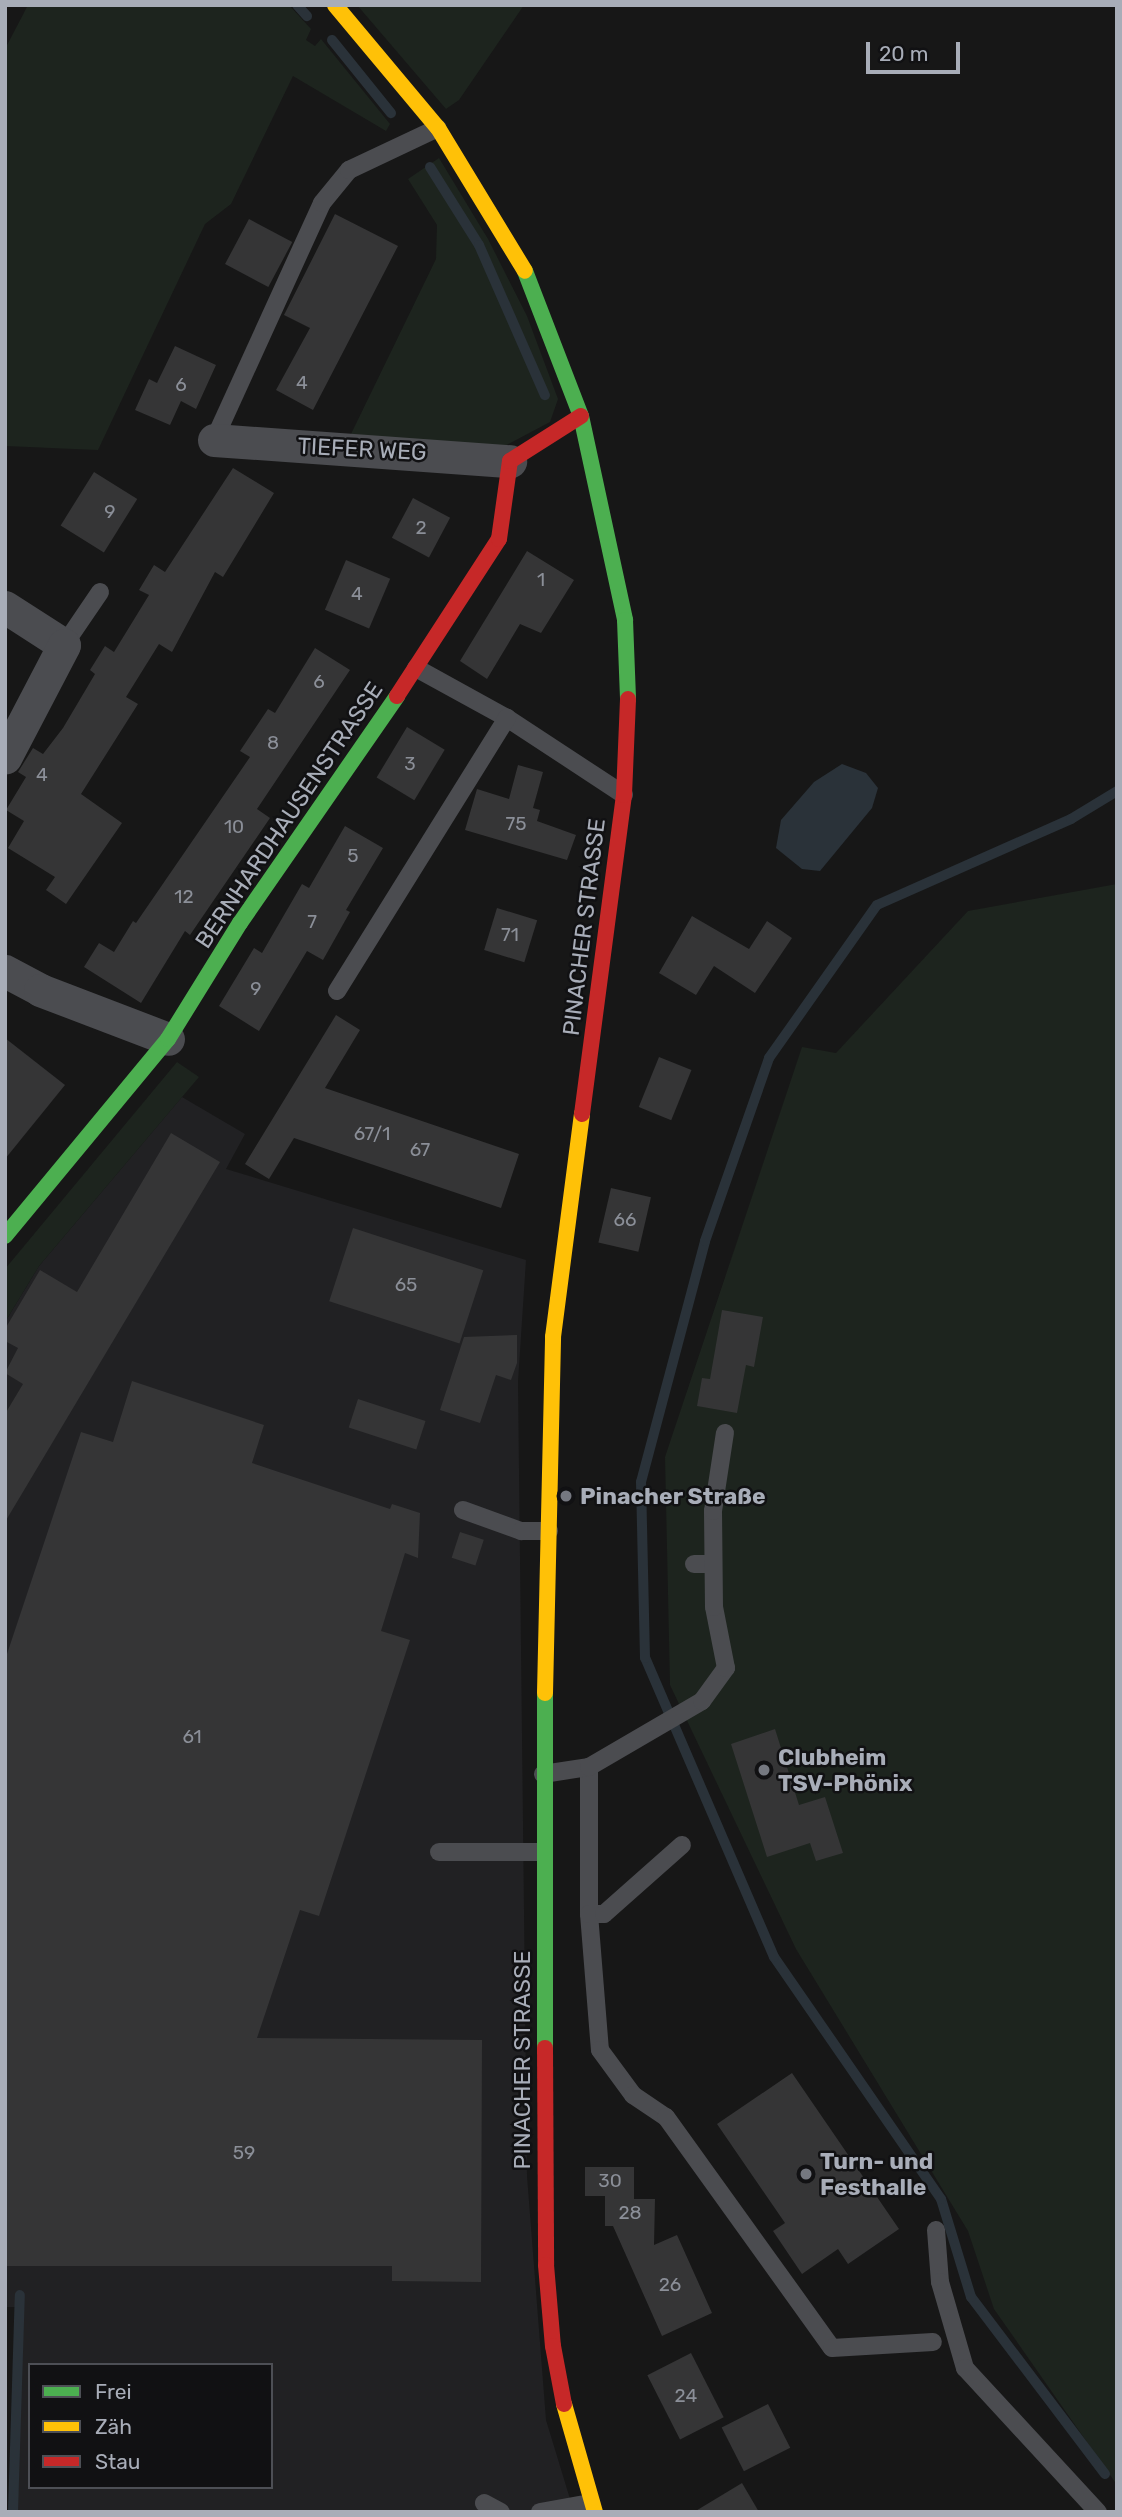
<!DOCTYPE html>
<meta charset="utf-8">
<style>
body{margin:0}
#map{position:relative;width:1122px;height:2517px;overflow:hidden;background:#171717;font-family:Rubik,sans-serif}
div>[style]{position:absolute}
.built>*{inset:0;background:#212123}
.green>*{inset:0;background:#1d241e}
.water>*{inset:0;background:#2a3239}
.stream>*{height:10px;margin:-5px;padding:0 5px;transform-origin:5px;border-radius:5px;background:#2a3239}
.building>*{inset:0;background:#353536;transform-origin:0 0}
.lane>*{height:18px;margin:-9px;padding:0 9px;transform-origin:9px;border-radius:9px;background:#4b4c50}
.street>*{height:33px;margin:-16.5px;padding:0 16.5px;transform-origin:16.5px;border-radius:16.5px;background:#4b4c50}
.fast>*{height:16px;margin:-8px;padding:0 8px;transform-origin:8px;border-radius:8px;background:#4caf50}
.slow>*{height:16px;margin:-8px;padding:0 8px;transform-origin:8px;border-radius:8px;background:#ffc107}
.jam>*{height:16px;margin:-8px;padding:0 8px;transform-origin:8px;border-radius:8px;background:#c62828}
.dots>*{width:19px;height:19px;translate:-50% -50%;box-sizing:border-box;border:4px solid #111113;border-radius:50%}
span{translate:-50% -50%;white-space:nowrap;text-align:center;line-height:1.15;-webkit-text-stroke:5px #111113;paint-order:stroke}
.number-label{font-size:19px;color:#8b8f98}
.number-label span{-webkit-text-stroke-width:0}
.street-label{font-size:23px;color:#a8adb8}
.poi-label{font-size:23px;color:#a8adb8;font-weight:700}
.left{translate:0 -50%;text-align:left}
.frame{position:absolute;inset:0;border:7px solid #a8adb8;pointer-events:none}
.legend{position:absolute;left:28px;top:2363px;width:245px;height:126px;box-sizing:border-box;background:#111113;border:2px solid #4d4f55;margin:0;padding:9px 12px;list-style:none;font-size:21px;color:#a8adb8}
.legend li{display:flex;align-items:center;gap:14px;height:35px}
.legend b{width:35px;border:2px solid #4d4f55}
.scale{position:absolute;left:866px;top:42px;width:94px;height:32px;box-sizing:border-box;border:4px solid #a8adb8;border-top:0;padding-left:9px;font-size:21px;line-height:24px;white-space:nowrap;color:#a8adb8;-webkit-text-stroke:5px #111113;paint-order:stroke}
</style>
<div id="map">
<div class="built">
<div style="clip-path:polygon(evenodd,182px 1097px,245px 1134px,226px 1169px,526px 1260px,518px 1382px,527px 2176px,546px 2420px,574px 2512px,10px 2512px,10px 2468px,24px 2307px,5px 2307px,5px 1322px,39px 1266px,182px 1097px,30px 2365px,271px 2365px,271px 2487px,30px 2487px,30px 2365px)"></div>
</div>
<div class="green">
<div style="clip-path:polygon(28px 5px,289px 5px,311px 29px,306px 40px,315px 46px,321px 39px,390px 124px,386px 131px,293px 76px,231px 204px,205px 224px,98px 450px,5px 446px,5px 49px)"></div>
<div style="clip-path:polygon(357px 5px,524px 5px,459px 100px,446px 109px)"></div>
<div style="clip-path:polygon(439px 158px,488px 239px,527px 316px,558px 399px,550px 422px,501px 448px,351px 434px,436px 259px,437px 225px,408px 179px)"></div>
<div style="clip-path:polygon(1117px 884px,1117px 2485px,994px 2309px,968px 2231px,796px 1949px,670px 1685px,665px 1457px,802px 1047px,836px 1053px,968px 911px)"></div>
<div style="clip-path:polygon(177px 1062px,199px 1077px,39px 1266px,5px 1322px,5px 1269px)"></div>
</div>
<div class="water">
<div style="clip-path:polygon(842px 764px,866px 773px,878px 788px,872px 808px,820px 871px,802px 869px,776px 848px,781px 820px,814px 782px)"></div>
</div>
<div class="stream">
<div style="left:297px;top:5px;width:15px;rotate:48deg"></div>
<div style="left:332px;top:40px;width:94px;rotate:51.1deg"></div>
<div style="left:430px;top:167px;width:92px;rotate:57.9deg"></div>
<div style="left:479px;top:245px;width:164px;rotate:66.3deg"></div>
<div style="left:1105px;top:2474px;width:222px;rotate:-127.1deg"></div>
<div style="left:971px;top:2297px;width:102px;rotate:-107deg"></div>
<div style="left:941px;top:2199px;width:294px;rotate:-124.6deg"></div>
<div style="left:774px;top:1957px;width:326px;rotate:-113.3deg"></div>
<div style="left:645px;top:1658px;width:176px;rotate:-91.3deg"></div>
<div style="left:641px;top:1482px;width:249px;rotate:-75.1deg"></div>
<div style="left:705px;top:1241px;width:194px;rotate:-70.7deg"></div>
<div style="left:769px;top:1058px;width:187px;rotate:-54.8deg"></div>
<div style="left:877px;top:905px;width:212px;rotate:-23.9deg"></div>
<div style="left:1071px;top:819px;width:54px;rotate:-31.3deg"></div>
<div style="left:13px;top:2512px;width:217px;rotate:-88.2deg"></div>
</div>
<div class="building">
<div style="clip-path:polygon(335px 214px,398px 246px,313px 410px,276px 390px,310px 328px,284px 315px)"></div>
<div style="left:249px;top:219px;width:49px;height:51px;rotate:28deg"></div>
<div style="clip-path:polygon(175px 346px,216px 365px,196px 409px,181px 401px,170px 425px,135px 410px,149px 379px,157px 383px)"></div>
<div style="clip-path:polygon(233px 468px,274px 493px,223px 577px,215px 572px,172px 652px,159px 644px,126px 697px,138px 704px,81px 794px,122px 823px,66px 904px,46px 890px,55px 877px,8px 848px,24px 821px,6px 810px,26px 777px,18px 772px,33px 748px,43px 754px,63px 728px,95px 674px,90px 670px,105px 646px,114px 652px,149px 595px,139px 590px,154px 565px,165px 572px)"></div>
<div style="left:94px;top:472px;width:51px;height:63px;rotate:32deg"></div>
<div style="left:413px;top:498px;width:42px;height:45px;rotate:28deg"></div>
<div style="clip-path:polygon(527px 551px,574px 580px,541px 633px,520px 624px,487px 679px,460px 661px)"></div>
<div style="left:346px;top:560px;width:48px;height:54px;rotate:23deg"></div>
<div style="clip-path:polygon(315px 648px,350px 670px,257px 809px,270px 818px,190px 935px,185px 931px,141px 1003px,84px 967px,99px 943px,114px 952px,133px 921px,136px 923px,250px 757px,240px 751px,268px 709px,275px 713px)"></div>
<div style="left:407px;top:727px;width:44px;height:59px;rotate:31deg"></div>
<div style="clip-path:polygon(518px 765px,543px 772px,533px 808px,540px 810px,537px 821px,576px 835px,567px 860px,465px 830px,477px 789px,509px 799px)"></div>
<div style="clip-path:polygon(345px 826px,383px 848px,346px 910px,350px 912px,323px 960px,307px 951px,259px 1031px,219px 1006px,254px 948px,262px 953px,302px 884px,309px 888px)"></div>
<div style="left:497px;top:908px;width:42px;height:44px;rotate:17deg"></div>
<div style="clip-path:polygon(692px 916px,749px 949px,767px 921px,792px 938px,755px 993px,714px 966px,696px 995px,659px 973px)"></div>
<div style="clip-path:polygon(336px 1015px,360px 1030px,325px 1088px,519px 1154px,501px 1208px,294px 1138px,269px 1179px,245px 1164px)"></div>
<div style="clip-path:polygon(5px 1038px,65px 1085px,5px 1159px)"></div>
<div style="left:659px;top:1057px;width:35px;height:54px;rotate:22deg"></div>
<div style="clip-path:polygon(171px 1133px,220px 1162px,5px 1522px,5px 1414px,23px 1384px,5px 1373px,18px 1348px,5px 1341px,5px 1329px,40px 1270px,77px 1292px)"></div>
<div style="left:611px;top:1188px;width:41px;height:56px;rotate:13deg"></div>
<div style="left:353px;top:1228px;width:137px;height:77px;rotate:18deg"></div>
<div style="clip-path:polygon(722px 1310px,763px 1317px,754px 1367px,746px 1365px,737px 1413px,697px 1406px,702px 1378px,710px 1379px)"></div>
<div style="clip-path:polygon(517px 1335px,517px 1363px,511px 1380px,496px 1375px,480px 1423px,440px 1410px,464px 1337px)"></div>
<div style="clip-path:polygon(132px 1381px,264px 1425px,252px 1463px,390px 1509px,392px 1504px,420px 1513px,418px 1558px,405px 1553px,381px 1631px,410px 1640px,319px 1916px,300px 1910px,257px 2038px,482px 2040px,481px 2282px,392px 2281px,392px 2266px,5px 2266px,5px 1660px,81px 1432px,113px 1442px)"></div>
<div style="left:358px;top:1399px;width:71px;height:30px;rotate:18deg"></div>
<div style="left:460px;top:1532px;width:25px;height:27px;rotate:18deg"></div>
<div style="clip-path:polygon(775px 1729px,799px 1805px,825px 1797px,843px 1853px,816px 1861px,810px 1843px,767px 1857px,731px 1744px)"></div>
<div style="clip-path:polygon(792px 2073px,899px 2229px,848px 2264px,838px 2249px,802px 2274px,773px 2231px,785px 2223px,717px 2124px)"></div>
<div style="clip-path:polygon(585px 2167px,634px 2167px,634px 2199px,655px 2199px,654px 2245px,677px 2235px,712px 2313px,662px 2336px,613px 2226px,605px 2226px,605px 2196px,585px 2196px)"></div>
<div style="left:691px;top:2353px;width:72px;height:49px;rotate:63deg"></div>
<div style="left:768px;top:2404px;width:49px;height:52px;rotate:63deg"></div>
<div style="clip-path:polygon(742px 2483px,759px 2512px,694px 2512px)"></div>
</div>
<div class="lane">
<div style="left:214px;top:440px;width:260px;rotate:-65.5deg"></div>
<div style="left:322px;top:203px;width:43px;rotate:-50.7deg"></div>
<div style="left:349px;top:170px;width:98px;rotate:-25.3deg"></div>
<div style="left:64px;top:645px;width:64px;rotate:-55.8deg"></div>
<div style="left:416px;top:668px;width:104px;rotate:28.8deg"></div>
<div style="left:507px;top:718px;width:140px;rotate:33.3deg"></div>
<div style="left:337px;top:991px;width:322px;rotate:-58.1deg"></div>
<div style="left:463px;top:1510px;width:62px;rotate:19.9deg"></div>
<div style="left:521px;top:1531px;width:28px"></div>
<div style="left:694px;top:1564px;width:19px"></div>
<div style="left:589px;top:1767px;width:147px;rotate:90deg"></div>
<div style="left:589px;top:1914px;width:136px;rotate:85.4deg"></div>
<div style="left:600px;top:2050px;width:56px;rotate:53.7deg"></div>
<div style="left:633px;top:2095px;width:40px;rotate:34deg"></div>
<div style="left:666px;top:2117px;width:284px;rotate:54.3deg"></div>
<div style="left:832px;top:2348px;width:101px;rotate:-3.4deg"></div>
<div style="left:543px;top:1774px;width:47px;rotate:-8.7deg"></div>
<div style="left:589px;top:1767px;width:131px;rotate:-30.3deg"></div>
<div style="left:702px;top:1701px;width:41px;rotate:-54deg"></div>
<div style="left:726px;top:1668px;width:62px;rotate:-101.1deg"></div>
<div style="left:714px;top:1607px;width:96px;rotate:-90.6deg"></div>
<div style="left:713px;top:1511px;width:79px;rotate:-81.3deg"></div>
<div style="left:439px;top:1852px;width:105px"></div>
<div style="left:589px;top:1914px;width:15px"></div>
<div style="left:604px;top:1914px;width:104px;rotate:-41.5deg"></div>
<div style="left:936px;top:2230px;width:52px;rotate:85.6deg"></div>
<div style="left:940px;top:2282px;width:90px;rotate:73.8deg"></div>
<div style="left:965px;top:2368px;width:196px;rotate:47.3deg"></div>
<div style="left:484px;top:2503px;width:19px;rotate:28deg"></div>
<div style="left:540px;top:2512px;width:52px;rotate:-10deg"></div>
</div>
<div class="street">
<div style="left:214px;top:440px;width:297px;rotate:4.1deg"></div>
<div style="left:5px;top:607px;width:70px;rotate:32.8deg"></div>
<div style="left:64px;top:645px;width:127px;rotate:117.6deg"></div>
<div style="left:5px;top:971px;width:40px;rotate:28deg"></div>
<div style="left:40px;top:990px;width:137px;rotate:20.9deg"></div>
</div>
<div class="fast">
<div style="left:525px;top:271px;width:155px;rotate:68.9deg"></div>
<div style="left:581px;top:416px;width:209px;rotate:77.8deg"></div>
<div style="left:625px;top:620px;width:79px;rotate:87.8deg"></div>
<div style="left:5px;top:1236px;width:256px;rotate:-50.4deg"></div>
<div style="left:168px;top:1039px;width:137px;rotate:-58.2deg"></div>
<div style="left:240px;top:923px;width:276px;rotate:-55.3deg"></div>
<div style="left:545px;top:2048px;width:355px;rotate:-90deg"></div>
</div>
<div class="slow">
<div style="left:335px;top:5px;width:160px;rotate:50.1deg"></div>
<div style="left:438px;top:128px;width:167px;rotate:58.7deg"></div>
<div style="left:545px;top:1693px;width:356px;rotate:-88.7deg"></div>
<div style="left:553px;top:1337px;width:225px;rotate:-82.6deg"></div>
<div style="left:564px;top:2404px;width:112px;rotate:74deg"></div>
</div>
<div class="jam">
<div style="left:397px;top:696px;width:187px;rotate:-57deg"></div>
<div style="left:499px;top:539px;width:79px;rotate:-82deg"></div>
<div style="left:510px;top:461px;width:84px;rotate:-32.4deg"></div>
<div style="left:582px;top:1114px;width:322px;rotate:-82.5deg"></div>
<div style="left:624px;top:795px;width:96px;rotate:-87.6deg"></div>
<div style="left:545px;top:2048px;width:217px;rotate:89.7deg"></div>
<div style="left:546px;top:2265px;width:81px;rotate:85.1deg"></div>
<div style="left:553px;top:2346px;width:59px;rotate:79.3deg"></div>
</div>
<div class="dots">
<div style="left:566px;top:1496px;background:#757880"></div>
<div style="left:764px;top:1770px;background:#757880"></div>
<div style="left:806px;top:2174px;background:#757880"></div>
</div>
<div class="number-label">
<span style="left:302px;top:383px">4</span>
<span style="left:181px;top:385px">6</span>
<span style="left:110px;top:512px">9</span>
<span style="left:421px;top:528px">2</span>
<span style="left:541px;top:580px">1</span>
<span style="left:357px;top:594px">4</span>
<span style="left:319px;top:682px">6</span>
<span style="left:273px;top:743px">8</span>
<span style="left:410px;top:764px">3</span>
<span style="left:42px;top:775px">4</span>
<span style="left:516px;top:824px">75</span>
<span style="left:234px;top:827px">10</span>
<span style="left:353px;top:856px">5</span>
<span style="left:184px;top:897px">12</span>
<span style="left:312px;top:922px">7</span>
<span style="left:510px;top:935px">71</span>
<span style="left:256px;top:989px">9</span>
<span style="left:372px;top:1134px">67/1</span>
<span style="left:420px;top:1150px">67</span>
<span style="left:625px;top:1220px">66</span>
<span style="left:406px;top:1285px">65</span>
<span style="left:192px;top:1737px">61</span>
<span style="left:244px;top:2153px">59</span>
<span style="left:610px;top:2181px">30</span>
<span style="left:630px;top:2213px">28</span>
<span style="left:670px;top:2285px">26</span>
<span style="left:686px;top:2396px">24</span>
</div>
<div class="street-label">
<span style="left:362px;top:449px;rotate:3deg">TIEFER WEG</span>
<span style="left:289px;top:815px;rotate:-56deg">BERNHARDHAUSENSTRASSE</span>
<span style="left:584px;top:927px;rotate:-83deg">PINACHER STRASSE</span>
<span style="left:522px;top:2060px;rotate:-90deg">PINACHER STRASSE</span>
</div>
<div class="poi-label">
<span class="left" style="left:580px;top:1496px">Pinacher Straße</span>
<span class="left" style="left:778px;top:1770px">Clubheim<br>TSV-Phönix</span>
<span class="left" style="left:820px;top:2174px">Turn- und<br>Festhalle</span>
</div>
<div class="frame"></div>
<ul class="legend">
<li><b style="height:9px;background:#4caf50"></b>Frei</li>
<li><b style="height:9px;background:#ffc107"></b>Zäh</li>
<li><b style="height:9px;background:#c62828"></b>Stau</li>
</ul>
<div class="scale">20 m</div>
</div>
